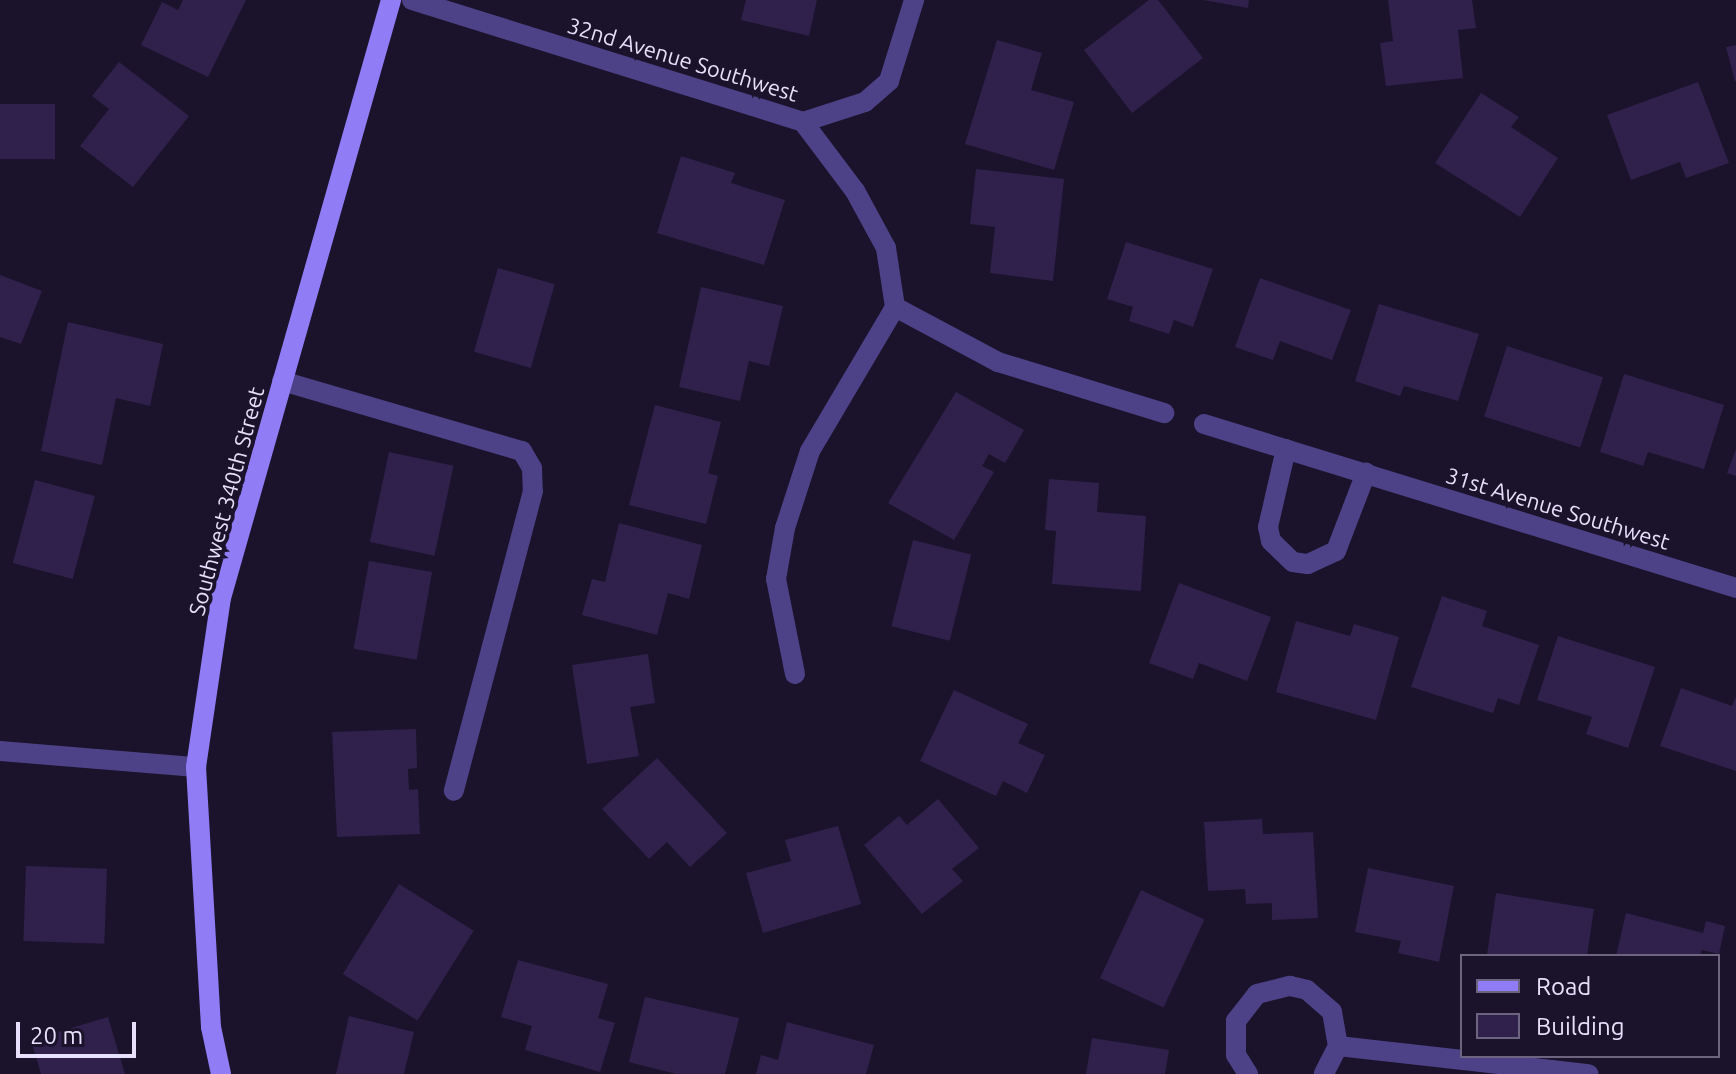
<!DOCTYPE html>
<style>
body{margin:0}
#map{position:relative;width:1736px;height:1074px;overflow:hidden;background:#1b132b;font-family:Ubuntu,sans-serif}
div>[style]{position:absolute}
.building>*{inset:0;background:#2f214b;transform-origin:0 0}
.street>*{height:20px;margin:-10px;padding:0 10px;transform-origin:10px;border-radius:10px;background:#4d4287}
.secondary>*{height:20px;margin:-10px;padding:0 10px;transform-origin:10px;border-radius:10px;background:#907df6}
span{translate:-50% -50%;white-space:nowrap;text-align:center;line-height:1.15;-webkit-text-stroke:8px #1b132b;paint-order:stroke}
.street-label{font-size:22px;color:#e7e0fd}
.legend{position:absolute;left:1460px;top:954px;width:260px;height:104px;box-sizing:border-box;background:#1b132b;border:2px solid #6d657f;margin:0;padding:10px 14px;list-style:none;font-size:24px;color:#e7e0fd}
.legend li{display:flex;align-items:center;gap:16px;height:40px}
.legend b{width:40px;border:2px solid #6d657f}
.scale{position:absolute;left:16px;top:1022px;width:120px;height:36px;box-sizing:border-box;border:4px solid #e7e0fd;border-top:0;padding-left:10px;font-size:24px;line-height:28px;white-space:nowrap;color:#e7e0fd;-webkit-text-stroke:6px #1b132b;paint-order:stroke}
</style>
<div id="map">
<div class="building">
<div style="clip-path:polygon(183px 0,246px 0,208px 77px,141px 45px,162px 2px,178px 10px)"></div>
<div style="clip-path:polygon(746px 0,817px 0,809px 36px,741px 20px)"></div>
<div style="clip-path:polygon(1149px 0,1158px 0,1203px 58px,1132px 113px,1084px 50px)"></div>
<div style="clip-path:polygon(1203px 0,1249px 0,1248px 8px)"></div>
<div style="clip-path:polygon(1388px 0,1472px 0,1476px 28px,1458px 30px,1463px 78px,1386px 86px,1380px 43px,1393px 41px)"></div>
<div style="clip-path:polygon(997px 40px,1042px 53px,1031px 90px,1074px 102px,1054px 170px,965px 144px)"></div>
<div style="clip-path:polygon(1736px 45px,1736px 81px,1735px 81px,1726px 47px)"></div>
<div style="clip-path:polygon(119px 62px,189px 116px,133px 187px,80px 146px,109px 109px,92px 96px)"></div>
<div style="clip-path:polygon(1698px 82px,1729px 163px,1686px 178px,1680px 162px,1631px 180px,1607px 115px)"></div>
<div style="clip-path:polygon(1481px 93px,1519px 117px,1511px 127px,1558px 158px,1520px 217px,1435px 163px)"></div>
<div style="left:0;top:104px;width:55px;height:55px"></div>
<div style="clip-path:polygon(681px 156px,735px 173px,731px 183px,785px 200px,764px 265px,657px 233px)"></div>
<div style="clip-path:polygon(976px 169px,1064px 179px,1053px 281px,990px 273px,995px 227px,970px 224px)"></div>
<div style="clip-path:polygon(1126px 242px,1213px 269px,1193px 327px,1174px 320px,1169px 334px,1129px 321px,1133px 307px,1107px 299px)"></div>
<div style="left:498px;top:268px;width:59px;height:87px;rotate:16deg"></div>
<div style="clip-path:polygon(0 275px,42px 291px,21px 344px,0 337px)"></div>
<div style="clip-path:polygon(1260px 278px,1351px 310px,1332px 360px,1280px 341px,1273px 360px,1235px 347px)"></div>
<div style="clip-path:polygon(701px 287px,783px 306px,769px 366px,749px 361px,740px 401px,679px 387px)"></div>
<div style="clip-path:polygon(1379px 304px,1479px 334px,1458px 401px,1404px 386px,1400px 396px,1355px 381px)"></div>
<div style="clip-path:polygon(68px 322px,163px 344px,150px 406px,116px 398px,102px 465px,41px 451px)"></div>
<div style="left:1507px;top:346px;width:101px;height:74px;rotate:18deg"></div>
<div style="clip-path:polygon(1624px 374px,1724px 405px,1704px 469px,1648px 452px,1643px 466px,1600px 452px)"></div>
<div style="clip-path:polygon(956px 392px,1024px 430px,1005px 463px,989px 454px,982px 466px,994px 472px,954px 540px,888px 503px)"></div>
<div style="clip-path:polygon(655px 405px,721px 422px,708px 473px,718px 476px,706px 524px,629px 505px)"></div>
<div style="clip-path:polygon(1736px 449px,1736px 476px,1727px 473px)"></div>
<div style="left:389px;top:452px;width:66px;height:92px;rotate:12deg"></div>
<div style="clip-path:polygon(1049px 479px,1099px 483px,1097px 512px,1146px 516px,1141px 591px,1052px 584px,1056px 531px,1045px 530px)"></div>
<div style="left:35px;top:480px;width:62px;height:86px;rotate:15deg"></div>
<div style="clip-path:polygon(619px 523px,702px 545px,689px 599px,668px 593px,657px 635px,582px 615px,592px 579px,605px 582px)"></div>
<div style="left:913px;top:540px;width:60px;height:89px;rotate:14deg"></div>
<div style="left:369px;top:561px;width:64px;height:89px;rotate:10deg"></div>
<div style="clip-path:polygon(1179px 583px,1271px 617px,1247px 681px,1199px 663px,1193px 679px,1149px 663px)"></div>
<div style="clip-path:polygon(1442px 596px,1487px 611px,1482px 626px,1539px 645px,1519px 705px,1498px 698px,1493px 713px,1411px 687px)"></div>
<div style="clip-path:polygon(1296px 621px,1350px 636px,1354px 624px,1399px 637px,1376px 720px,1276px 692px)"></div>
<div style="clip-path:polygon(1558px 636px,1655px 667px,1628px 748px,1586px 734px,1592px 717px,1537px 700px)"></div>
<div style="clip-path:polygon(648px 654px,655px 703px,630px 707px,639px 756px,587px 764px,572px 665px)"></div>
<div style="clip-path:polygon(1681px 688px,1732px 706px,1736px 697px,1736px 771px,1660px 746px)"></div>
<div style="clip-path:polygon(954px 690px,1028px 724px,1018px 743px,1045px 755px,1027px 793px,1003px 781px,996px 796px,920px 761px)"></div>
<div style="clip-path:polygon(416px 729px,417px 768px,408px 769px,409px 790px,418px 789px,420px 834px,337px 837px,332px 732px)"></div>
<div style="clip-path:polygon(657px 758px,727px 833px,690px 867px,667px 842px,649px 859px,602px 809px)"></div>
<div style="clip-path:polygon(938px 799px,979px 848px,952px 869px,963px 881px,922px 914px,864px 845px,899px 816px,907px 825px)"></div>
<div style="clip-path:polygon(1262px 819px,1263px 834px,1313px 832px,1318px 918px,1272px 920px,1272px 903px,1246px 904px,1245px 889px,1208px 891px,1204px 822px)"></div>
<div style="clip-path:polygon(838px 826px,861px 904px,763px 933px,746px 873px,791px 861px,785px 840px)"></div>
<div style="left:26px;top:866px;width:81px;height:75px;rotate:2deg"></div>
<div style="clip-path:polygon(1368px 868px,1454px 886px,1439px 962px,1398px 953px,1401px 941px,1355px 932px)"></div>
<div style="left:399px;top:884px;width:88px;height:106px;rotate:32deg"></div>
<div style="left:1141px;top:890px;width:70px;height:97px;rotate:25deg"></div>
<div style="clip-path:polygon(1496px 893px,1594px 909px,1587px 956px,1487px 955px)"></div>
<div style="clip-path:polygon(1626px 913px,1703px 933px,1706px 921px,1725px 926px,1719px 954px,1702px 950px,1700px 956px,1616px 956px)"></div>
<div style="clip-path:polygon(518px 960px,608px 984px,598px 1018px,615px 1023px,600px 1072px,525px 1050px,532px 1026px,501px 1017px)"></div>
<div style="clip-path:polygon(645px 997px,739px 1018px,725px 1074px,676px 1074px,629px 1062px)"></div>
<div style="clip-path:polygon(349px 1016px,414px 1032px,404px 1074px,336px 1074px)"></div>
<div style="clip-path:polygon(108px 1017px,125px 1074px,41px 1074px,31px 1040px)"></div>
<div style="clip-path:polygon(787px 1022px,874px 1045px,866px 1074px,756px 1074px,761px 1055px,778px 1060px)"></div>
<div style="clip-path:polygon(1092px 1038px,1169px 1050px,1165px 1074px,1086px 1074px)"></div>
</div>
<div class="street">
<div style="left:412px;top:0;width:410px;rotate:17.3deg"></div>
<div style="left:895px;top:307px;width:117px;rotate:28.1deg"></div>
<div style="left:998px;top:362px;width:174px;rotate:17.1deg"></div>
<div style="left:282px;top:381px;width:250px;rotate:16.3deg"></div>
<div style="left:522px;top:451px;width:20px;rotate:60deg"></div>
<div style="left:532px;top:468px;width:23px;rotate:88deg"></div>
<div style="left:533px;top:491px;width:310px;rotate:104.8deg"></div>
<div style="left:1204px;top:424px;width:557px;rotate:17.13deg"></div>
<div style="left:1286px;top:449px;width:80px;rotate:103deg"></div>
<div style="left:1268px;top:527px;width:14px;rotate:78deg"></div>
<div style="left:1271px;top:541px;width:30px;rotate:44deg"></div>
<div style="left:1293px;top:562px;width:15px;rotate:8deg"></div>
<div style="left:1308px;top:564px;width:31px;rotate:-25deg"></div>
<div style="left:1336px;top:551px;width:84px;rotate:-69deg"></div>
<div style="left:795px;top:674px;width:97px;rotate:-101.3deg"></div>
<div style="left:776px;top:579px;width:52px;rotate:-80deg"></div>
<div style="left:785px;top:528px;width:81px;rotate:-72deg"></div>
<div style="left:810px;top:451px;width:167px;rotate:-59.4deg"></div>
<div style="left:895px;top:307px;width:60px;rotate:-98.7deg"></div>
<div style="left:886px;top:248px;width:65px;rotate:-118.5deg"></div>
<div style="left:855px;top:191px;width:86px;rotate:-127deg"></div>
<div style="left:803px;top:122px;width:65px;rotate:-17.9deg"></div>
<div style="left:865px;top:102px;width:32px;rotate:-41deg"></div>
<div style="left:889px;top:81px;width:85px;rotate:-72.8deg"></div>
<div style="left:0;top:751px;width:197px;rotate:4.7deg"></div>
<div style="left:1338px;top:1046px;width:252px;rotate:6.4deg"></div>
<div style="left:1248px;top:1074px;width:22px;rotate:-122deg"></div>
<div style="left:1236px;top:1055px;width:34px;rotate:-90deg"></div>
<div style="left:1236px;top:1021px;width:34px;rotate:-52deg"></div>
<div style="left:1257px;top:994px;width:34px;rotate:-14deg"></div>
<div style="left:1290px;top:986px;width:17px;rotate:13deg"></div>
<div style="left:1307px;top:990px;width:33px;rotate:41deg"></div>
<div style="left:1332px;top:1012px;width:35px;rotate:80deg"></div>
<div style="left:1338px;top:1046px;width:31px;rotate:117deg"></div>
</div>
<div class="secondary">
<div style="left:221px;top:1074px;width:48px;rotate:-102deg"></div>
<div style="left:211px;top:1027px;width:260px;rotate:-93.3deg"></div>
<div style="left:196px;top:767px;width:171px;rotate:-81.6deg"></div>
<div style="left:221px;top:598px;width:622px;rotate:-74.13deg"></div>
</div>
<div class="street-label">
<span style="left:683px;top:59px;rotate:17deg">32nd Avenue Southwest</span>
<span style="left:226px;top:501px;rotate:-75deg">Southwest 340th Street</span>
<span style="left:1558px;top:508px;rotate:17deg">31st Avenue Southwest</span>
</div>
<ul class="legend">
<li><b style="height:10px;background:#907df6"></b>Road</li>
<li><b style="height:22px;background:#2f214b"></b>Building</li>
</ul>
<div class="scale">20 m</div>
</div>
